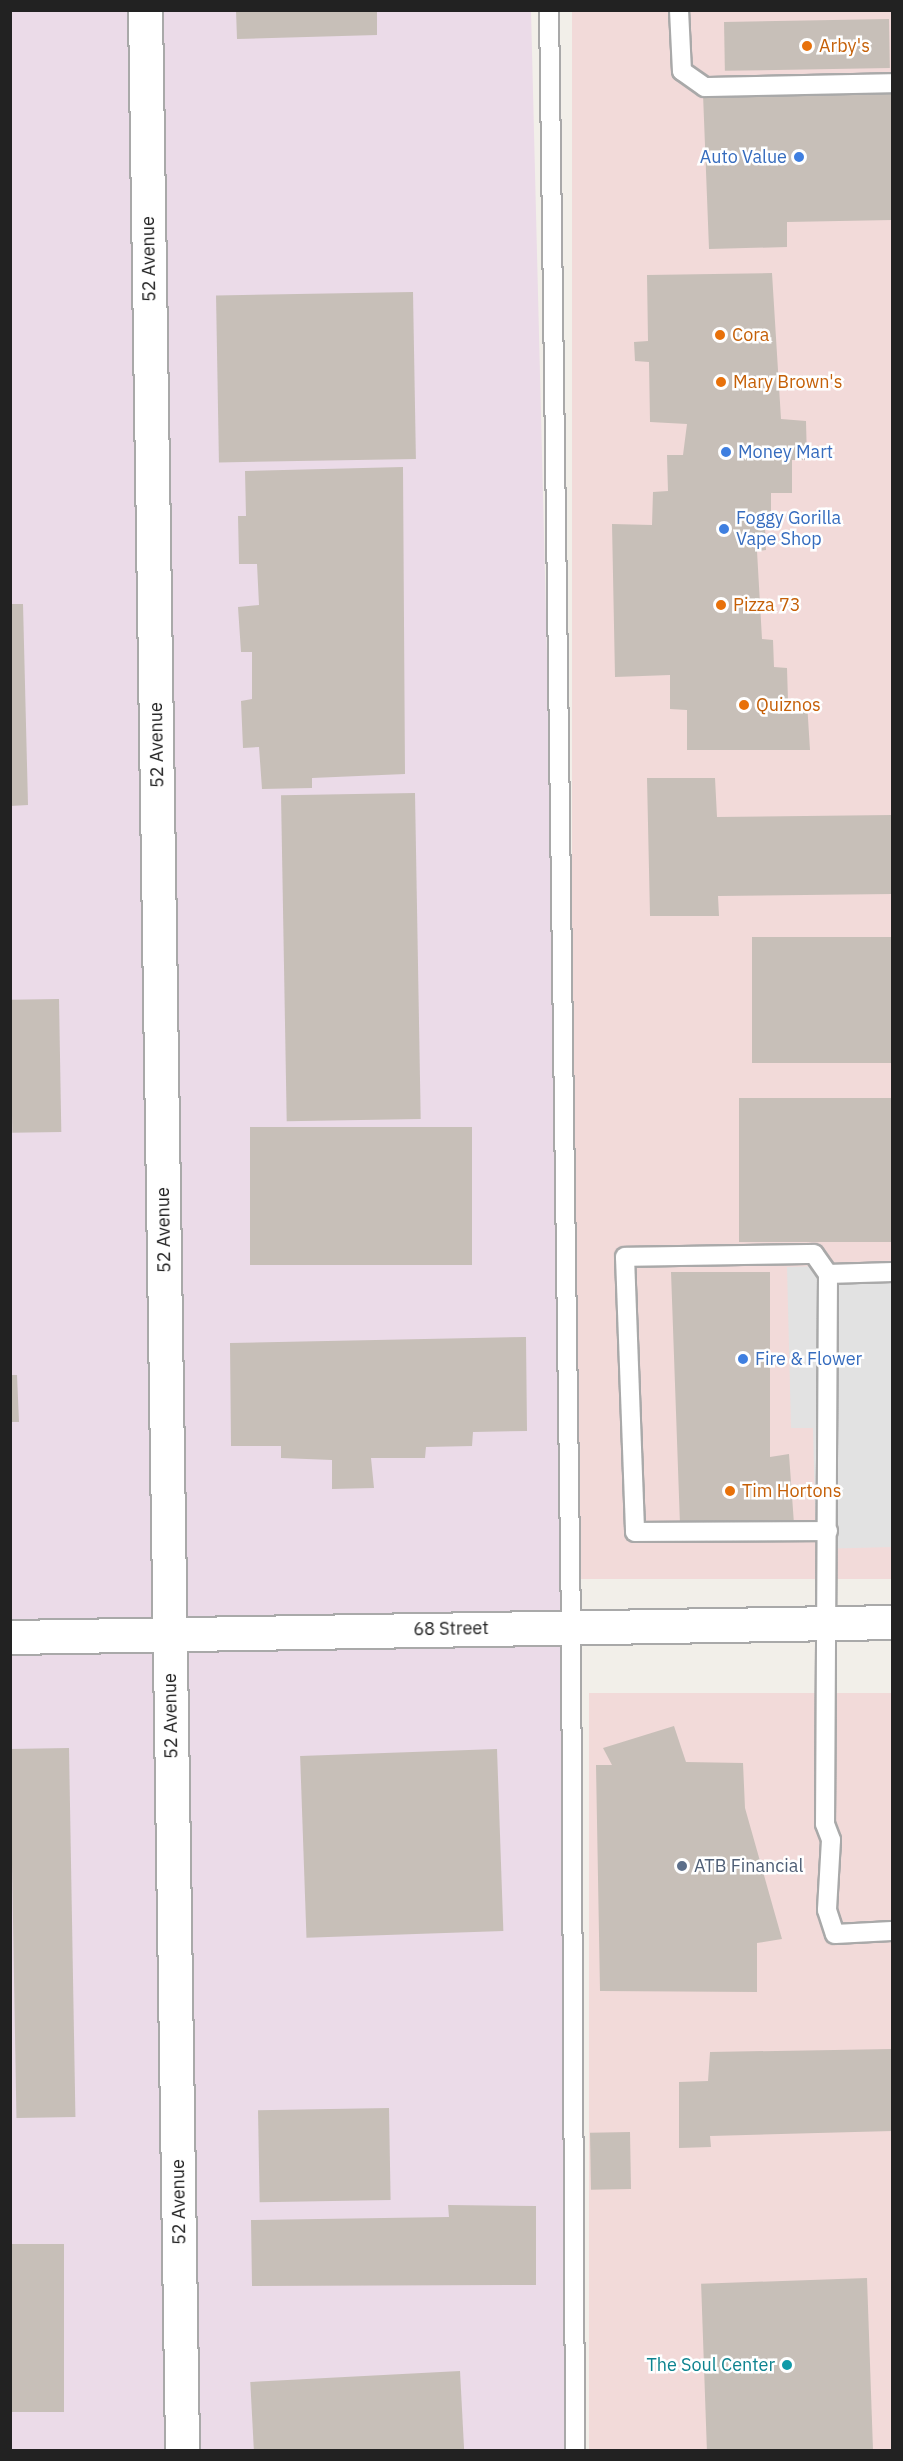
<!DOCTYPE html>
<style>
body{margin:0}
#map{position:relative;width:903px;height:2461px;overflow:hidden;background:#f2efe9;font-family:"IBM Plex Sans",sans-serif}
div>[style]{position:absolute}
.commercial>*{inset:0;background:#f2dad9;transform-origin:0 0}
.industrial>*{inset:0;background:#ebdbe8}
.parking>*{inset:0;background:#e2e2e2}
.building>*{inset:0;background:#c7bfb8;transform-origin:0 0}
.roads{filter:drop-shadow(2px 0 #a9a9a9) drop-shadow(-2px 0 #a9a9a9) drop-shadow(0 2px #a9a9a9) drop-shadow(0 -2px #a9a9a9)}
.service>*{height:18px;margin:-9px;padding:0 9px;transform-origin:9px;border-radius:9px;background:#fff}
.minor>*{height:33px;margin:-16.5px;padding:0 16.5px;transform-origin:16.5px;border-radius:16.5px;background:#fff}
.tertiary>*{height:33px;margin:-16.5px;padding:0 16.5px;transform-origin:16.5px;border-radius:16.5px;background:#fff}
.dots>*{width:16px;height:16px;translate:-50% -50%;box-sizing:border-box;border:3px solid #fff;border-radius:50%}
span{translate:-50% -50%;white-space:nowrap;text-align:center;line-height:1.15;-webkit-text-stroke:5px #fff;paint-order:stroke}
.food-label{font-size:18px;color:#c56008}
.left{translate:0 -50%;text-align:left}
.shop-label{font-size:18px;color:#366cbe}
.right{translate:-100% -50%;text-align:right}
.street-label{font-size:18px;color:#222}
.service-label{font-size:18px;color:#4e5e75}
.culture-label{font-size:18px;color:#0d838f}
.frame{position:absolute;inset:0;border:12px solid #222;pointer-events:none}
</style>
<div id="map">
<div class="commercial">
<div style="left:572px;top:11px;width:320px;height:1568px"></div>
<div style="left:892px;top:1693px;width:757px;height:303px;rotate:90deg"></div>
</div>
<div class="industrial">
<div style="clip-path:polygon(11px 11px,531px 11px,571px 1626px,575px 2450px,11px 2450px)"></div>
</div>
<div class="parking">
<div style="clip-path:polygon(892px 1264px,892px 1547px,816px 1549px,813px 1428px,791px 1428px,787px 1267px)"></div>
</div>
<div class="building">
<div style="clip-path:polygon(236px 10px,377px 10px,377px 35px,237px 39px)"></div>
<div style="left:889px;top:19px;width:49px;height:165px;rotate:89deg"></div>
<div style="clip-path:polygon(892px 88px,892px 220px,787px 222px,787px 247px,709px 249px,703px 94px)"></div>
<div style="clip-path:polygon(772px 273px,781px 419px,806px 421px,807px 460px,792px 460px,792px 493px,771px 493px,771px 525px,765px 527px,766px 550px,757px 551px,762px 639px,773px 640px,774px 667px,787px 668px,788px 701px,807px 702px,810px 750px,687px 750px,687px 710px,670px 709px,670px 675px,615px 677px,612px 524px,652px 525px,653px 492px,668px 491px,667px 455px,683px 455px,687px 424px,650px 422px,649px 362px,635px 361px,634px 342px,648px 341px,647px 275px)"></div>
<div style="left:413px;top:292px;width:167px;height:197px;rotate:89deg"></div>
<div style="clip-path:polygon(403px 467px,405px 774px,312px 778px,312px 788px,262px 789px,259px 747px,243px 748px,241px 701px,252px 699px,252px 652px,241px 652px,238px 607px,259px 605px,257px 564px,239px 564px,238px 516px,246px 516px,245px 471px)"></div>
<div style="clip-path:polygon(10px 604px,23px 604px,28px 805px,10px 806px)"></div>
<div style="clip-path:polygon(647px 778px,715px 778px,717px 817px,892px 815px,892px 894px,718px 896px,719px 916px,650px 916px)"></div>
<div style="left:415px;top:793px;width:326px;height:134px;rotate:89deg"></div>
<div style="left:892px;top:937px;width:126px;height:140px;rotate:90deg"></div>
<div style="left:59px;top:999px;width:133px;height:49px;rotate:89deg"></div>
<div style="left:892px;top:1098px;width:144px;height:153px;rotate:90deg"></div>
<div style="left:472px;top:1127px;width:138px;height:222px;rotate:90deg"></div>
<div style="clip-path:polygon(671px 1272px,770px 1272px,770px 1457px,789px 1454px,794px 1524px,680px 1525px)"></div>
<div style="clip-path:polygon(526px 1337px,527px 1431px,473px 1432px,472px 1446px,426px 1447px,425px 1458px,371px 1458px,374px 1488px,332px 1489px,332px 1460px,281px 1458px,281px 1446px,231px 1446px,230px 1343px)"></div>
<div style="clip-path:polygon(10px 1375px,17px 1375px,19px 1422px,10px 1422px)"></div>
<div style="clip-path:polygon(674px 1726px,686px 1762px,743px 1763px,745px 1808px,782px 1939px,757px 1943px,757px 1992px,600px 1991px,596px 1765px,612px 1765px,603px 1748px)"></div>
<div style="left:69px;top:1748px;width:369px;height:59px;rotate:89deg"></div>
<div style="left:497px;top:1749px;width:182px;height:197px;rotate:88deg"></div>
<div style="clip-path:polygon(892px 2049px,892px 2131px,710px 2136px,711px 2147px,679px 2148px,679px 2082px,708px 2081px,710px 2052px)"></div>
<div style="left:389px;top:2108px;width:92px;height:131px;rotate:89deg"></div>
<div style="left:630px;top:2132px;width:57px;height:40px;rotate:89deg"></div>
<div style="clip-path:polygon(448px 2205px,536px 2206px,536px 2285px,252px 2286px,251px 2220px,449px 2217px)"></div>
<div style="left:64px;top:2244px;width:168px;height:54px;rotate:90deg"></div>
<div style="left:867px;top:2278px;width:172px;height:166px;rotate:88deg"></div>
<div style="left:460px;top:2371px;width:78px;height:210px;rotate:87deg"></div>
</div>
<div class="roads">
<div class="service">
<div style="left:549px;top:10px;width:1616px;rotate:89.22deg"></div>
<div style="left:571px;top:1626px;width:824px;rotate:89.72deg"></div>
<div style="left:679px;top:10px;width:61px;rotate:87.2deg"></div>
<div style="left:682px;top:71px;width:28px;rotate:35deg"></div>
<div style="left:705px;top:87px;width:187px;rotate:-1.2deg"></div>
<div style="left:892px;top:1272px;width:64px;rotate:178.2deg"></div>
<div style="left:828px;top:1274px;width:550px;rotate:90.31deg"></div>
<div style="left:825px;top:1824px;width:17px;rotate:69deg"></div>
<div style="left:831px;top:1840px;width:70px;rotate:93.3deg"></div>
<div style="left:827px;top:1910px;width:25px;rotate:72deg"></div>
<div style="left:835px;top:1934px;width:57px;rotate:-3deg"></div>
<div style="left:828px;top:1274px;width:24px;rotate:-125deg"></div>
<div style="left:814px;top:1254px;width:189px;rotate:179.1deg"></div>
<div style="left:625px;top:1257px;width:275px;rotate:87.9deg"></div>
<div style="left:635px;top:1532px;width:193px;rotate:-0.3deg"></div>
</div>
<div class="minor">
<div style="left:145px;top:10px;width:2440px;rotate:89.13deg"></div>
</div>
<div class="tertiary">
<div style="left:10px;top:1637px;width:882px;rotate:-0.97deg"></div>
</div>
</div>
<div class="dots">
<div style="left:807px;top:46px;background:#e8710a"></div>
<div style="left:799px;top:157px;background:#3f7fe0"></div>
<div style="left:720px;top:335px;background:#e8710a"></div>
<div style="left:721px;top:382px;background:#e8710a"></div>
<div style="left:726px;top:452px;background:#3f7fe0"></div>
<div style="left:724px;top:529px;background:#3f7fe0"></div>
<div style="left:721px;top:605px;background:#e8710a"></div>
<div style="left:744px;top:705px;background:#e8710a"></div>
<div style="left:743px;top:1359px;background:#3f7fe0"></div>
<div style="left:730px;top:1491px;background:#e8710a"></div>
<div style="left:682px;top:1866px;background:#5c6f8a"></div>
<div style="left:787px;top:2365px;background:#0f9aa8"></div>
</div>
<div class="food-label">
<span class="left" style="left:819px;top:46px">Arby's</span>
<span class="left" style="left:732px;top:335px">Cora</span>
<span class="left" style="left:733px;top:382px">Mary Brown's</span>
<span class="left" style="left:733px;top:605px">Pizza 73</span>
<span class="left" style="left:756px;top:705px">Quiznos</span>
<span class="left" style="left:742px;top:1491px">Tim Hortons</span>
</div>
<div class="shop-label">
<span class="right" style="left:787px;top:157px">Auto Value</span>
<span class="left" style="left:738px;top:452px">Money Mart</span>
<span class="left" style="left:736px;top:529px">Foggy Gorilla<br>Vape Shop</span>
<span class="left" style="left:755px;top:1359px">Fire &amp; Flower</span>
</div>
<div class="street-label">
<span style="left:149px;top:259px;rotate:-91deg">52 Avenue</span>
<span style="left:157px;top:745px;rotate:-91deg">52 Avenue</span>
<span style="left:164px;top:1230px;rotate:-91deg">52 Avenue</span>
<span style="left:451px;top:1629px;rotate:-1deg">68 Street</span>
<span style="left:171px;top:1716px;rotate:-91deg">52 Avenue</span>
<span style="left:179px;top:2202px;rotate:-91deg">52 Avenue</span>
</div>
<div class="service-label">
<span class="left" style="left:694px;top:1866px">ATB Financial</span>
</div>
<div class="culture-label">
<span class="right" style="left:775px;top:2365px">The Soul Center</span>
</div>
<div class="frame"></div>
</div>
